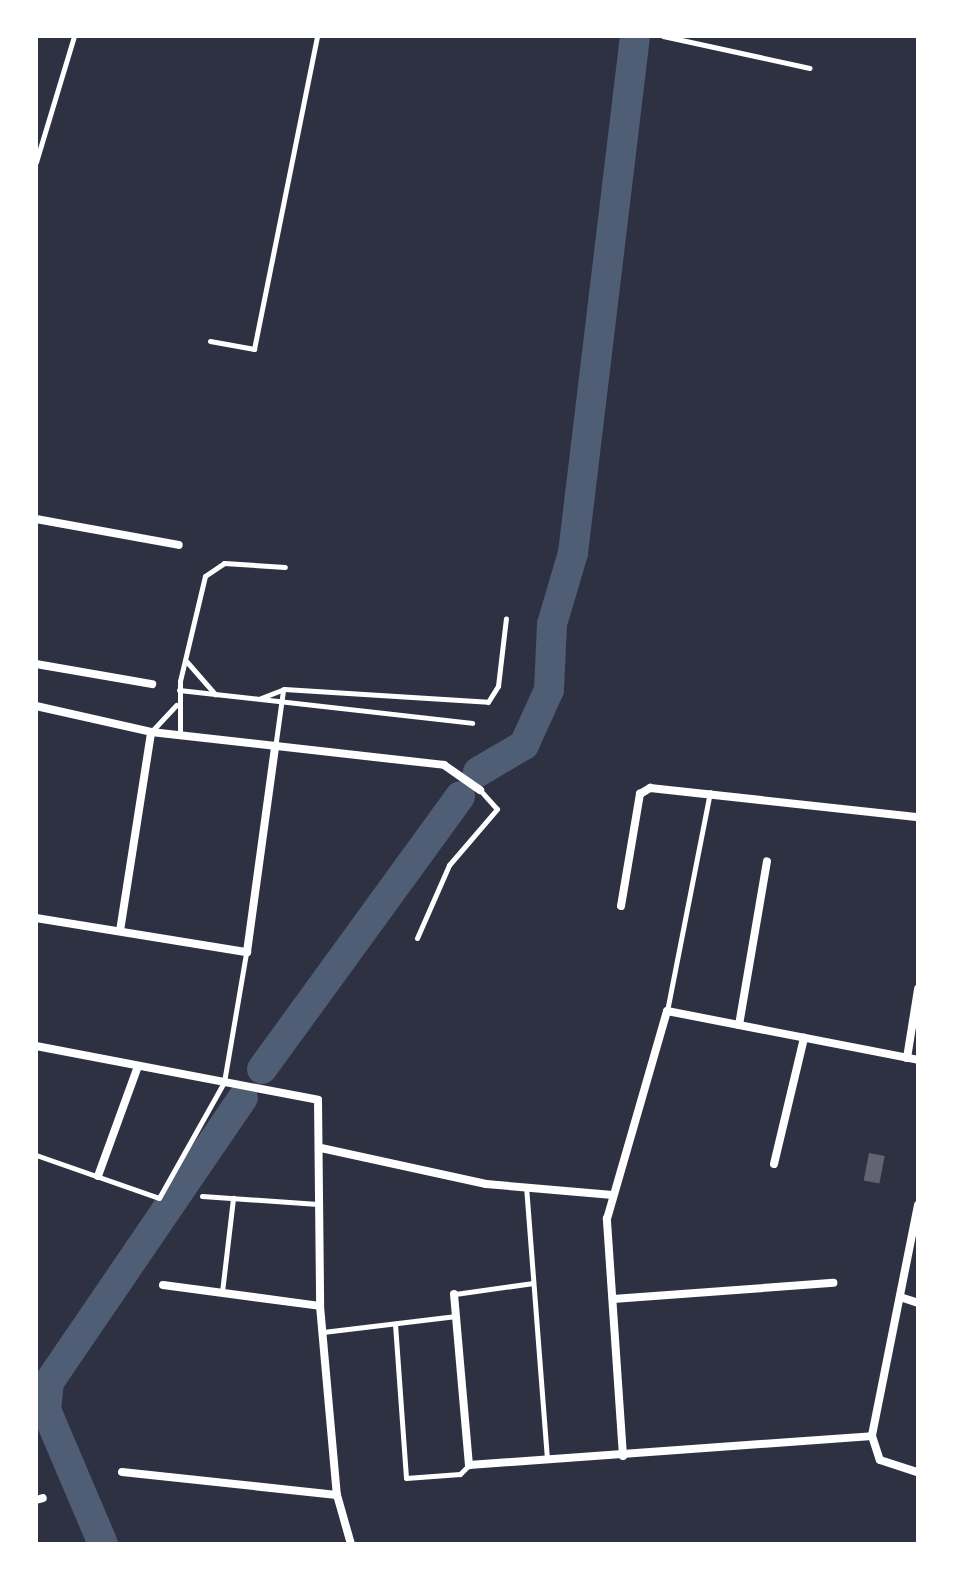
<!DOCTYPE html>
<style>
body{margin:0}
#map{position:relative;width:954px;height:1580px;overflow:hidden;background:#2d3142;font-family:Overpass,sans-serif}
div>[style]{position:absolute}
.river>*{height:30px;margin:-15px;padding:0 15px;transform-origin:15px;border-radius:15px;background:#4f5d75}
.building>*{inset:0;background:#626471;transform-origin:0 0}
.service>*{height:5px;margin:-2.5px;padding:0 2.5px;transform-origin:2.5px;border-radius:2.5px;background:#fff}
.minor>*{height:8px;margin:-4px;padding:0 4px;transform-origin:4px;border-radius:4px;background:#fff}
span{translate:-50% -50%;white-space:nowrap;text-align:center;line-height:1.15;-webkit-text-stroke:6px #fff;paint-order:stroke}
.frame{position:absolute;inset:0;border:38px solid #fff;pointer-events:none}
</style>
<div id="map">
<div class="river">
<div style="left:478px;top:772px;width:53px;rotate:-30.4deg"></div>
<div style="left:524px;top:745px;width:60px;rotate:-65.6deg"></div>
<div style="left:549px;top:690px;width:66px;rotate:-87.4deg"></div>
<div style="left:552px;top:624px;width:74px;rotate:-73.5deg"></div>
<div style="left:573px;top:553px;width:521px;rotate:-83.16deg"></div>
<div style="left:262px;top:1069px;width:337px;rotate:-54deg"></div>
<div style="left:103px;top:1544px;width:146px;rotate:-113deg"></div>
<div style="left:46px;top:1410px;width:28px;rotate:-84deg"></div>
<div style="left:49px;top:1382px;width:344px;rotate:-55.7deg"></div>
</div>
<div class="building">
<div style="left:869px;top:1153px;width:16px;height:28px;rotate:11deg"></div>
</div>
<div class="service">
<div style="left:663px;top:36px;width:150px;rotate:12.3deg"></div>
<div style="left:36px;top:162px;width:132px;rotate:-73.2deg"></div>
<div style="left:210px;top:341px;width:45px;rotate:10.3deg"></div>
<div style="left:254px;top:349px;width:319px;rotate:-78.6deg"></div>
<div style="left:187px;top:662px;width:43px;rotate:48.8deg"></div>
<div style="left:179px;top:690px;width:295px;rotate:6.4deg"></div>
<div style="left:261px;top:698px;width:25px;rotate:-21deg"></div>
<div style="left:284px;top:689px;width:204px;rotate:3.6deg"></div>
<div style="left:488px;top:702px;width:19px;rotate:-58deg"></div>
<div style="left:498px;top:686px;width:68px;rotate:-83.3deg"></div>
<div style="left:151px;top:732px;width:37px;rotate:-47deg"></div>
<div style="left:180px;top:735px;width:54px;rotate:-90deg"></div>
<div style="left:180px;top:681px;width:108px;rotate:-76.6deg"></div>
<div style="left:205px;top:576px;width:23px;rotate:-34deg"></div>
<div style="left:224px;top:563px;width:61px;rotate:3.8deg"></div>
<div style="left:275px;top:748px;width:59px;rotate:-82.1deg"></div>
<div style="left:417px;top:938px;width:80px;rotate:-66.3deg"></div>
<div style="left:449px;top:865px;width:74px;rotate:-49.4deg"></div>
<div style="left:497px;top:809px;width:25px;rotate:-132deg"></div>
<div style="left:667px;top:1011px;width:223px;rotate:-78.9deg"></div>
<div style="left:36px;top:1155px;width:130px;rotate:19.3deg"></div>
<div style="left:159px;top:1198px;width:133px;rotate:-60.7deg"></div>
<div style="left:224px;top:1082px;width:131px;rotate:-80.3deg"></div>
<div style="left:526px;top:1186px;width:274px;rotate:85.6deg"></div>
<div style="left:202px;top:1196px;width:116px;rotate:3.9deg"></div>
<div style="left:222px;top:1292px;width:95px;rotate:-83.3deg"></div>
<div style="left:455px;top:1294px;width:79px;rotate:-8deg"></div>
<div style="left:395px;top:1324px;width:154px;rotate:85.9deg"></div>
<div style="left:406px;top:1478px;width:54px;rotate:-4.2deg"></div>
<div style="left:460px;top:1474px;width:13px;rotate:-45deg"></div>
<div style="left:323px;top:1332px;width:134px;rotate:-6.9deg"></div>
</div>
<div class="minor">
<div style="left:36px;top:519px;width:145px;rotate:10.3deg"></div>
<div style="left:36px;top:664px;width:118px;rotate:9.8deg"></div>
<div style="left:36px;top:706px;width:118px;rotate:12.7deg"></div>
<div style="left:151px;top:732px;width:295px;rotate:6.4deg"></div>
<div style="left:444px;top:765px;width:44px;rotate:34.8deg"></div>
<div style="left:621px;top:906px;width:114px;rotate:-80.4deg"></div>
<div style="left:640px;top:794px;width:12px;rotate:-31deg"></div>
<div style="left:650px;top:788px;width:270px;rotate:6.2deg"></div>
<div style="left:36px;top:918px;width:214px;rotate:9.2deg"></div>
<div style="left:247px;top:952px;width:206px;rotate:-82.2deg"></div>
<div style="left:120px;top:931px;width:201px;rotate:-81.1deg"></div>
<div style="left:739px;top:1025px;width:166px;rotate:-80.3deg"></div>
<div style="left:36px;top:1046px;width:287px;rotate:10.8deg"></div>
<div style="left:318px;top:1100px;width:206px;rotate:89.4deg"></div>
<div style="left:320px;top:1306px;width:190px;rotate:84.9deg"></div>
<div style="left:337px;top:1495px;width:51px;rotate:74.1deg"></div>
<div style="left:907px;top:1058px;width:70px;rotate:-80.9deg"></div>
<div style="left:321px;top:1148px;width:169px;rotate:12.3deg"></div>
<div style="left:486px;top:1184px;width:127px;rotate:5deg"></div>
<div style="left:774px;top:1164px;width:130px;rotate:-76.6deg"></div>
<div style="left:98px;top:1176px;width:117px;rotate:-70deg"></div>
<div style="left:918px;top:1205px;width:236px;rotate:101.3deg"></div>
<div style="left:872px;top:1436px;width:25px;rotate:72deg"></div>
<div style="left:880px;top:1460px;width:40px;rotate:18deg"></div>
<div style="left:163px;top:1285px;width:158px;rotate:7.6deg"></div>
<div style="left:454px;top:1294px;width:172px;rotate:85deg"></div>
<div style="left:469px;top:1465px;width:404px;rotate:-4.1deg"></div>
<div style="left:900px;top:1297px;width:19px;rotate:18deg"></div>
<div style="left:613px;top:1299px;width:221px;rotate:-4.2deg"></div>
<div style="left:623px;top:1456px;width:238px;rotate:-93.9deg"></div>
<div style="left:607px;top:1219px;width:216px;rotate:-73.9deg"></div>
<div style="left:667px;top:1011px;width:256px;rotate:11deg"></div>
<div style="left:122px;top:1472px;width:216px;rotate:6.1deg"></div>
<div style="left:36px;top:1500px;width:7px;rotate:-16deg"></div>
</div>
<div class="frame"></div>
</div>
